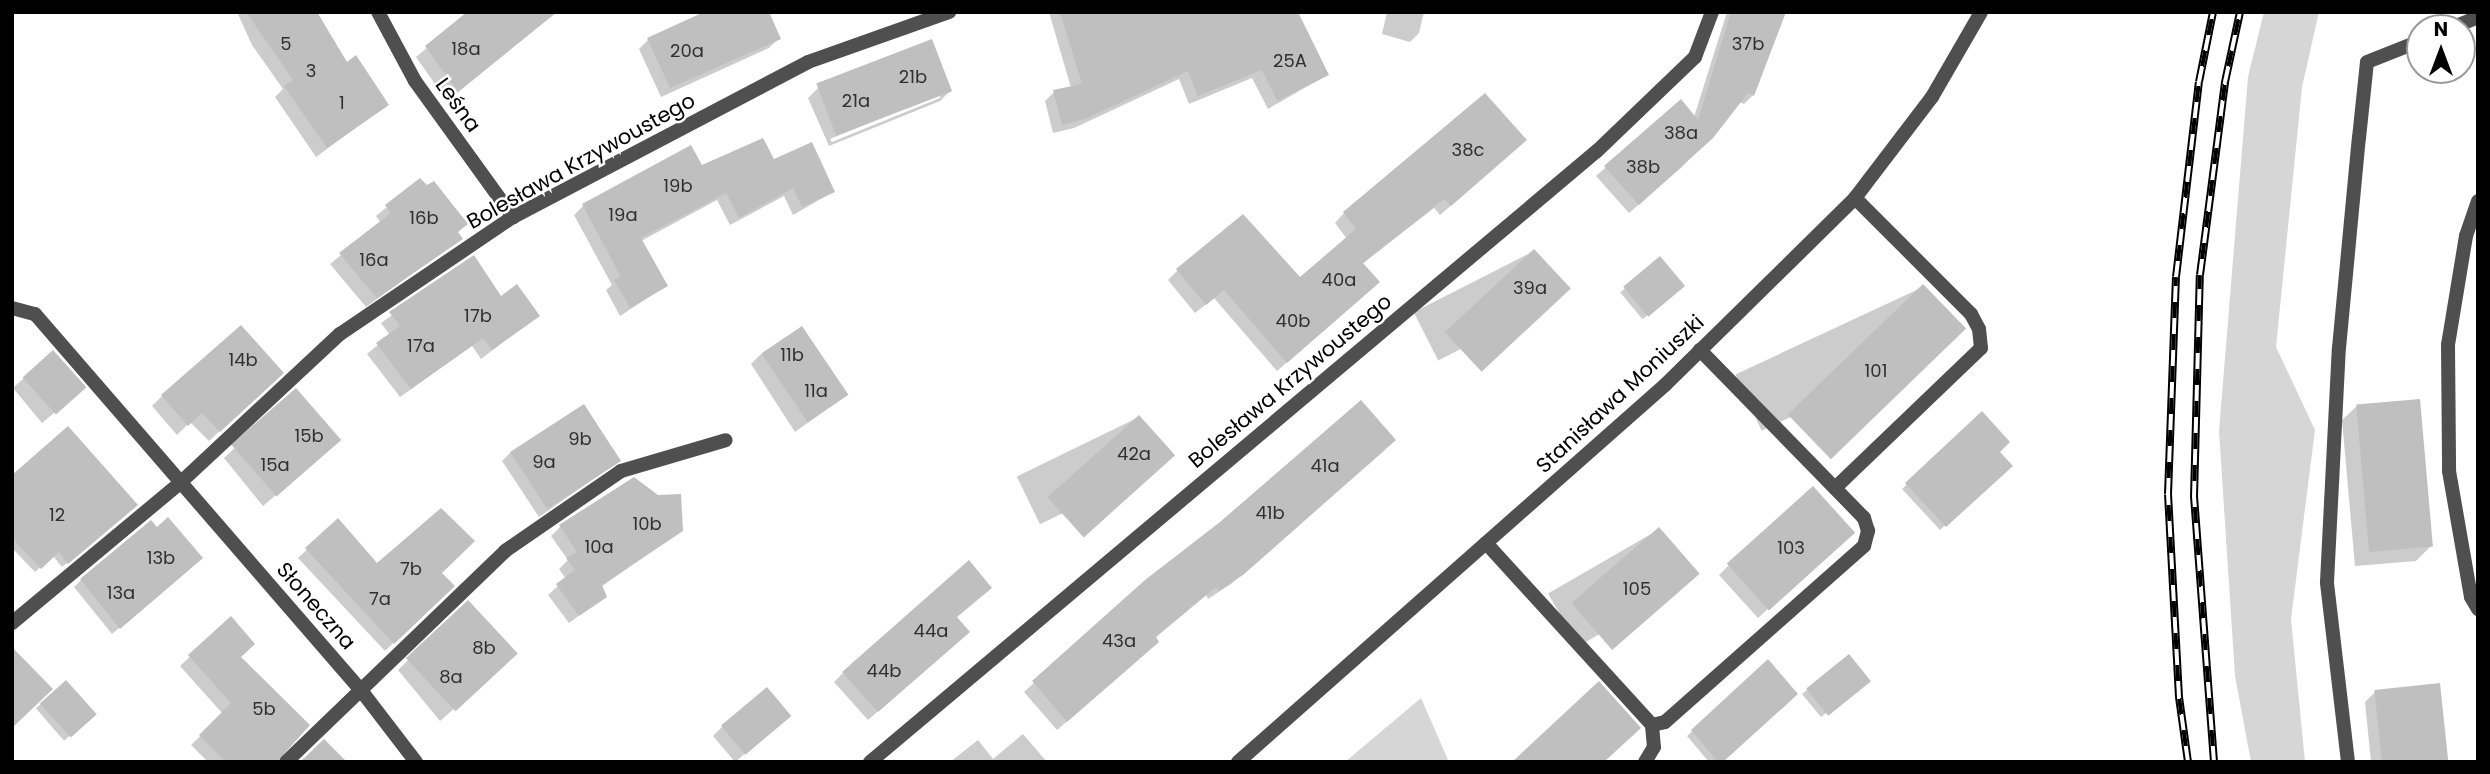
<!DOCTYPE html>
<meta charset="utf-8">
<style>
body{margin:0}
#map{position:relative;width:2490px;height:774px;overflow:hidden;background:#fff;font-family:Poppins,sans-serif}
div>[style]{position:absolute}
.green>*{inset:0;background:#d6d6d6}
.shadow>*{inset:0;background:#0003;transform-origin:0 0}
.building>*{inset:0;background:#bfbfbf;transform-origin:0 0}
.service>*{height:14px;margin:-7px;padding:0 7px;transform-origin:7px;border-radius:7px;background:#4f4f4f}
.minor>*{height:14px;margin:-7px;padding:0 7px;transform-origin:7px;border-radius:7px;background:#4f4f4f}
.tertiary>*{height:14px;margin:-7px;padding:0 7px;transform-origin:7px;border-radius:7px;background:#4f4f4f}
.rail>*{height:8px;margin-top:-4px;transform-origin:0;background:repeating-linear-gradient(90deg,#fff 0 16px,#000 0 32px);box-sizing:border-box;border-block:2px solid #000}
span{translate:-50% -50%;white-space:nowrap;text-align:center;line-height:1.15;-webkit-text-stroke:5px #fff;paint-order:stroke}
.number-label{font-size:18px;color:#303030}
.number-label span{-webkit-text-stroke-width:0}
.street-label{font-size:21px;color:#000}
.frame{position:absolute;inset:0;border:14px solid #000;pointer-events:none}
.north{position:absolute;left:2406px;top:14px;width:70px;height:70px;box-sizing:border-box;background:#fff;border:2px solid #999;border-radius:50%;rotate:0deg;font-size:19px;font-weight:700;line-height:28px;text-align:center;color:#000}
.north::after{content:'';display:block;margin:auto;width:24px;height:32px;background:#000;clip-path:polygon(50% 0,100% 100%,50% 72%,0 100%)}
</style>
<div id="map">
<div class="green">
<div style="clip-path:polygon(2264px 12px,2319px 12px,2302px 87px,2276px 347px,2315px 430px,2291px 619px,2305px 762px,2251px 762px,2235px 676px,2219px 431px,2248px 77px)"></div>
<div style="clip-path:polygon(1421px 698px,1449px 762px,1345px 762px)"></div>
</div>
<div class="shadow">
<div style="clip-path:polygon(237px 12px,317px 12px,347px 64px,387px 105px,316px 157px,275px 97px,283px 89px,252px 45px)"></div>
<div style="clip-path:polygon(470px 12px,555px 13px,447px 101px,416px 57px)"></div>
<div style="clip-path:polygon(1049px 12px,1189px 12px,1327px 75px,1268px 109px,1252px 78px,1189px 104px,1179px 79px,1074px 128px,1053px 133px,1045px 101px,1054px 92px,1071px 88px)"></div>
<div style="clip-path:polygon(1387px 12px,1424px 12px,1419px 33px,1410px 42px,1382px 34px)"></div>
<div style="clip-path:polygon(1727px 12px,1784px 12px,1753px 95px,1744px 104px,1739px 102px,1682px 167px,1629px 213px,1596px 176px,1681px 101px,1694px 117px)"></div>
<div style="clip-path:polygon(779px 38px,769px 48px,661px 97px,639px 49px,648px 40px)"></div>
<div style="clip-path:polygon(evenodd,931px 42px,950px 91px,940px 101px,829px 146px,808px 98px,818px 88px,931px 42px,940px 94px,940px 98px,832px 142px,830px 139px,940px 94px)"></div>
<div style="clip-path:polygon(1515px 150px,1440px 215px,1434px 208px,1362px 264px,1368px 291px,1277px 371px,1214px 298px,1195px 313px,1168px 280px,1178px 270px,1300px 279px,1347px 239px,1335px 223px,1344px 213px)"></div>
<div style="clip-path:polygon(773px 161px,833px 192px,793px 215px,784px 196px,730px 225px,717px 200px,641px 241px,666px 286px,620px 316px,606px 290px,612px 285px,574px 215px,583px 206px,701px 167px)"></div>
<div style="clip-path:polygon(420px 180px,461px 239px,366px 307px,330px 264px,381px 223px,376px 216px)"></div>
<div style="left:1534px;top:251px;width:54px;height:135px;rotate:63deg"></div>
<div style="clip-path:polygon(473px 258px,500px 298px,537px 316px,481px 359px,472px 346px,400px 397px,367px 354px,390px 335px,381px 323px)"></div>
<div style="left:1660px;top:259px;width:35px;height:52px;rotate:50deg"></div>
<div style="left:1923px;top:287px;width:62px;height:207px;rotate:65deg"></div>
<div style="clip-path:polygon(53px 352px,73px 397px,42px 423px,13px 388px)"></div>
<div style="clip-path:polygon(761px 354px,847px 395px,795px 432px,751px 364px)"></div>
<div style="clip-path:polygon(271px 383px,209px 441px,190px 422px,177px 435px,152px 406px,162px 396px)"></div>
<div style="clip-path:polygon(296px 390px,328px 450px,263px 506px,224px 458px)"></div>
<div style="clip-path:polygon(2357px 406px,2431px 546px,2416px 561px,2355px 566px,2342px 420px)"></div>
<div style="clip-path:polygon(1982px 414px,1997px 452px,2011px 466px,1940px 530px,1902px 489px)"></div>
<div style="left:1139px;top:417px;width:53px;height:136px;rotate:64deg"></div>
<div style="clip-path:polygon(1385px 450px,1231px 584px,1208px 599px,1206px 595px,1154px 638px,1148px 651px,1057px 730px,1024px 692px,1146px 581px)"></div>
<div style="clip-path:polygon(511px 452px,619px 461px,539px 517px,502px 461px)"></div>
<div style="clip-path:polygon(12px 477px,131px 510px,62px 567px,53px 556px,35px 572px,12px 548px)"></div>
<div style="clip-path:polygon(338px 520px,377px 566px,440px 573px,452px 586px,385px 651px,298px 558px)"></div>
<div style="clip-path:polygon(560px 527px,682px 530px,601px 587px,605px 596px,569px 623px,548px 595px,566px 579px,559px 569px,568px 560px,551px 536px)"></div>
<div style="left:1658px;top:530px;width:61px;height:127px;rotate:60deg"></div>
<div style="clip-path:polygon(1842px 542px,1758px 618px,1719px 575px,1729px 565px)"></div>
<div style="clip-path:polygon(194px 565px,112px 634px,74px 587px,81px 580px)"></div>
<div style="clip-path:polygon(468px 603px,506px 663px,440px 721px,398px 670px)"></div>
<div style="clip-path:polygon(955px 618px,958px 641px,868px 720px,834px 682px,843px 673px)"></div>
<div style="clip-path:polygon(230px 619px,239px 657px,277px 762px,208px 762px,191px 745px,223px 714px,180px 666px)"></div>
<div style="clip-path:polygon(1849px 656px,1863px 685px,1821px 717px,1802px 694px)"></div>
<div style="clip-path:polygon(1768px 662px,1721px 762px,1709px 762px,1687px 736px)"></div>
<div style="left:66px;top:682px;width:43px;height:40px;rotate:49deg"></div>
<div style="clip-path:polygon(2375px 692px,2446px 762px,2371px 762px,2365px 702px)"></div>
<div style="clip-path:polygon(723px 726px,778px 726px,735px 762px,713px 736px)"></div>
<div style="clip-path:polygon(1023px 734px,1047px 762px,950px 762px,978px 740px,993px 759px)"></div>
</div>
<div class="building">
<div style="clip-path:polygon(246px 12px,317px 12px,347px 62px,356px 55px,389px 105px,327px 148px,284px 86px,293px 80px)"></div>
<div style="clip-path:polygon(467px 12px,557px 12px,458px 92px,425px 46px)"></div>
<div style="clip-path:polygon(704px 12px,769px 12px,781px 39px,670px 88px,647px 38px)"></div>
<div style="clip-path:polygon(1060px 12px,1298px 12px,1329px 75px,1277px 101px,1262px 70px,1198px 96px,1188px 71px,1085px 119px,1062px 125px,1053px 90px,1082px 84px)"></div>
<div style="clip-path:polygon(1731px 12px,1786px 12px,1754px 96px,1748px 93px,1713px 138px,1639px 205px,1604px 166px,1681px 99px,1698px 120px)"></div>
<div style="left:932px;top:39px;width:56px;height:124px;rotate:69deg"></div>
<div style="clip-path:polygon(1485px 93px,1527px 140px,1451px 206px,1444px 199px,1363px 263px,1380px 282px,1287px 363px,1224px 290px,1206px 305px,1176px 269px,1243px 214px,1300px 277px,1356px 229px,1343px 212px)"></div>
<div style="clip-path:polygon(763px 138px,774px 159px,812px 142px,835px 192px,802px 207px,793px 188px,739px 218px,726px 193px,641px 238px,668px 286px,630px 308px,614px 280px,621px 277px,582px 204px,691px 145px,702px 165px)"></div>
<div style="clip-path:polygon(420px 178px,427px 185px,434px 181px,468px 224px,458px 232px,463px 239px,377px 298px,339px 253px,391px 213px,385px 205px)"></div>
<div style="left:1534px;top:249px;width:54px;height:122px;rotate:47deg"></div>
<div style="clip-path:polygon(474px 255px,501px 296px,517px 284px,540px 316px,492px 350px,483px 338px,411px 389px,376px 343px,400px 326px,389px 312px)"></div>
<div style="left:1660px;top:256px;width:39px;height:48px;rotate:50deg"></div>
<div style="left:1923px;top:284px;width:62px;height:188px;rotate:46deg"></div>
<div style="clip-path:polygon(241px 325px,284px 373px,220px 432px,202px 413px,188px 426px,161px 395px)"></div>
<div style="left:802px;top:326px;width:83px;height:49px;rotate:56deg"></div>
<div style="left:53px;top:350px;width:50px;height:41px;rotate:48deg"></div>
<div style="left:296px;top:388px;width:69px;height:86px;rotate:49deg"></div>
<div style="left:2420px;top:399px;width:148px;height:64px;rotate:85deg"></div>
<div style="clip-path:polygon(1361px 400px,1396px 440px,1243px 575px,1218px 591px,1216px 587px,1156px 637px,1159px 642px,1067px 722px,1032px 681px,1145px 580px,1220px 522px)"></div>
<div style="left:584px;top:404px;width:68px;height:88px;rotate:57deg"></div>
<div style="clip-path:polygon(1982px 411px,2010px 442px,2000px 452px,2013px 466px,1946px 527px,1905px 483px)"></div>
<div style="left:1139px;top:415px;width:54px;height:123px;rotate:48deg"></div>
<div style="clip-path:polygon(68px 426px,138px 505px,68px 564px,59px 552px,41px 569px,12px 538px,12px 475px)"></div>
<div style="clip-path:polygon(634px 477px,658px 495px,681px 494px,683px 531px,602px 585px,607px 597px,579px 616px,556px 584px,575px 570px,566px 558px,577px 552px,559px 525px)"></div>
<div style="left:1813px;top:486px;width:63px;height:116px;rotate:48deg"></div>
<div style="clip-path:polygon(441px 508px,475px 541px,442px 573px,455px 586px,394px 644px,305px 548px,338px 518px,377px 563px)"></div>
<div style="clip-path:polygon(168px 517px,203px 558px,120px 629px,80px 579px,151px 520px,157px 527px)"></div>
<div style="left:1659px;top:527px;width:62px;height:116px;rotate:49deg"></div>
<div style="clip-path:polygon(969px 560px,992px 588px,957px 617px,970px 632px,878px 712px,842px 672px)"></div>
<div style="left:468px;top:600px;width:73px;height:85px;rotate:47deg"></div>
<div style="clip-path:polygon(231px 616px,255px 644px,241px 657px,310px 725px,277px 762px,226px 762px,199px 735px,231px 703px,188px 655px)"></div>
<div style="clip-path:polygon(12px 647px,53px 689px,12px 728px)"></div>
<div style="left:1849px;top:654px;width:35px;height:55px;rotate:51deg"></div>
<div style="clip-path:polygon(1768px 659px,1798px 694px,1723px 762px,1718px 762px,1691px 730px)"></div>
<div style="left:66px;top:680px;width:46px;height:35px;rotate:48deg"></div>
<div style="clip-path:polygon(1599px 681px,1641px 728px,1604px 762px,1512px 762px)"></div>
<div style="left:2440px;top:683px;width:79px;height:66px;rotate:84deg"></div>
<div style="left:767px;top:687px;width:38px;height:60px;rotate:50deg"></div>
<div style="clip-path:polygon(324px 739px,347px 762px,300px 762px)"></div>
</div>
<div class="service">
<div style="left:2451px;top:28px;width:29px;rotate:-22deg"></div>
<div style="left:2478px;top:201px;width:37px;rotate:109deg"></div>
<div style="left:2466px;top:236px;width:110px;rotate:99.4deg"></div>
<div style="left:2448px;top:345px;width:126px;rotate:89.5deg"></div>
<div style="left:2449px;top:471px;width:128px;rotate:80.1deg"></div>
<div style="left:2471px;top:597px;width:14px;rotate:60deg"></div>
<div style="left:1835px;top:488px;width:202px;rotate:-43.8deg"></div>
<div style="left:1981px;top:348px;width:19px;rotate:-96deg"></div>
<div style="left:1979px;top:329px;width:17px;rotate:-118deg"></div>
<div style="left:1971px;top:314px;width:164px;rotate:-135deg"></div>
<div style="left:1486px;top:543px;width:246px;rotate:47.6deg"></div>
<div style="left:1652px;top:725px;width:22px;rotate:85deg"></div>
<div style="left:1654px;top:747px;width:17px;rotate:121deg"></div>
<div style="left:1652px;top:725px;width:13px;rotate:-13deg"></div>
<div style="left:1665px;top:722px;width:266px;rotate:-41.5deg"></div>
<div style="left:1864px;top:546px;width:16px;rotate:-75deg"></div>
<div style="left:1868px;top:531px;width:14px;rotate:-107deg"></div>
<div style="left:1864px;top:518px;width:235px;rotate:-134.3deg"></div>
<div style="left:2348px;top:762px;width:181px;rotate:-96.7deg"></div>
<div style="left:2327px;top:582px;width:234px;rotate:-87.1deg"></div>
<div style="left:2339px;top:348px;width:211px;rotate:-84.6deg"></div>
<div style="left:2359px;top:138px;width:76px;rotate:-84deg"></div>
<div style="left:2367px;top:62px;width:57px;rotate:-21.6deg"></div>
</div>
<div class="minor">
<div style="left:378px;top:12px;width:78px;rotate:61.8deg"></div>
<div style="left:415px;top:81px;width:168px;rotate:54.2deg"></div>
<div style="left:12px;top:308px;width:24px;rotate:15deg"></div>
<div style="left:35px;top:314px;width:496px;rotate:49.1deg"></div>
<div style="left:360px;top:689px;width:92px;rotate:52.5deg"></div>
<div style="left:12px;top:623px;width:219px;rotate:-39.8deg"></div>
<div style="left:180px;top:483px;width:219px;rotate:-43deg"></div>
<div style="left:340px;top:334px;width:209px;rotate:-34.1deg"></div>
<div style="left:513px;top:217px;width:333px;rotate:-27.7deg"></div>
<div style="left:808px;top:62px;width:150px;rotate:-19.5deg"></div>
<div style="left:286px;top:762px;width:304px;rotate:-43.9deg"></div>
<div style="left:505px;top:551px;width:141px;rotate:-34.6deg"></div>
<div style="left:621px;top:471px;width:109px;rotate:-16.4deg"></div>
<div style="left:870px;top:762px;width:950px;rotate:-40.05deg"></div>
<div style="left:1597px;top:151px;width:136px;rotate:-43.8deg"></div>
<div style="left:1695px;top:57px;width:48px;rotate:-69.3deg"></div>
</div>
<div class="tertiary">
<div style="left:1238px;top:762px;width:570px;rotate:-41.44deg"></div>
<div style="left:1665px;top:385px;width:267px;rotate:-44.5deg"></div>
<div style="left:1855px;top:198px;width:127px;rotate:-52.7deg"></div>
<div style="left:1932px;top:97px;width:98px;rotate:-60deg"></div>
</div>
<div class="rail">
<div style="left:2188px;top:762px;width:66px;rotate:-97.9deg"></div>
<div style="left:2179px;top:697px;width:203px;rotate:-93.1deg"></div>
<div style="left:2168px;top:494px;width:217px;rotate:-87.9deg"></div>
<div style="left:2176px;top:277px;width:196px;rotate:-83.3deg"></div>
<div style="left:2199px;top:82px;width:71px;rotate:-78.7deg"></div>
<div style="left:2214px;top:762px;width:266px;rotate:-94.3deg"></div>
<div style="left:2194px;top:497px;width:222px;rotate:-88.5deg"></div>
<div style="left:2200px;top:275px;width:195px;rotate:-82.6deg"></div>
<div style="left:2225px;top:82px;width:72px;rotate:-77.9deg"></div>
</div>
<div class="number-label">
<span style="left:286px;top:44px">5</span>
<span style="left:1748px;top:44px">37b</span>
<span style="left:466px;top:49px">18a</span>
<span style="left:687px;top:51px">20a</span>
<span style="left:1290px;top:61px">25A</span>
<span style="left:311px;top:71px">3</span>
<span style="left:913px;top:77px">21b</span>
<span style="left:856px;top:101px">21a</span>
<span style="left:342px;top:103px">1</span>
<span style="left:1681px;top:133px">38a</span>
<span style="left:1468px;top:150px">38c</span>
<span style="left:1643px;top:167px">38b</span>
<span style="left:678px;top:186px">19b</span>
<span style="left:623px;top:215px">19a</span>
<span style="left:424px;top:218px">16b</span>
<span style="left:374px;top:260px">16a</span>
<span style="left:1339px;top:280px">40a</span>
<span style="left:1530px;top:288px">39a</span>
<span style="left:478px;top:316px">17b</span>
<span style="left:1293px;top:321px">40b</span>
<span style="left:421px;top:346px">17a</span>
<span style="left:792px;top:355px">11b</span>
<span style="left:243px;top:360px">14b</span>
<span style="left:1876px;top:371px">101</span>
<span style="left:816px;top:391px">11a</span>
<span style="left:309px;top:436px">15b</span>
<span style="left:580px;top:439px">9b</span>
<span style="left:1134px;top:454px">42a</span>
<span style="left:544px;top:462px">9a</span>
<span style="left:275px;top:465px">15a</span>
<span style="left:1325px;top:466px">41a</span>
<span style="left:1270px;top:513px">41b</span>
<span style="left:57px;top:515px">12</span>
<span style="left:647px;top:524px">10b</span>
<span style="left:599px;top:547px">10a</span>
<span style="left:1791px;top:548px">103</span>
<span style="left:161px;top:558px">13b</span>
<span style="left:411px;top:569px">7b</span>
<span style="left:1637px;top:589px">105</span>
<span style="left:121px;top:593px">13a</span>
<span style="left:380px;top:599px">7a</span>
<span style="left:931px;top:631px">44a</span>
<span style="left:1119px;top:641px">43a</span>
<span style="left:484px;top:648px">8b</span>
<span style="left:884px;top:671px">44b</span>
<span style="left:451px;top:677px">8a</span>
<span style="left:264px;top:709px">5b</span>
</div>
<div class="street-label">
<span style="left:458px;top:105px;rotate:54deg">Leśna</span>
<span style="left:581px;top:161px;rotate:-29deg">Bolesława Krzywoustego</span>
<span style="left:1290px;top:381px;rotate:-40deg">Bolesława Krzywoustego</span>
<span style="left:1620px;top:394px;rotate:-43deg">Stanisława Moniuszki</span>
<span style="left:316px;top:606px;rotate:49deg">Słoneczna</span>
</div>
<div class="frame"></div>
<div class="north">N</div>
</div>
